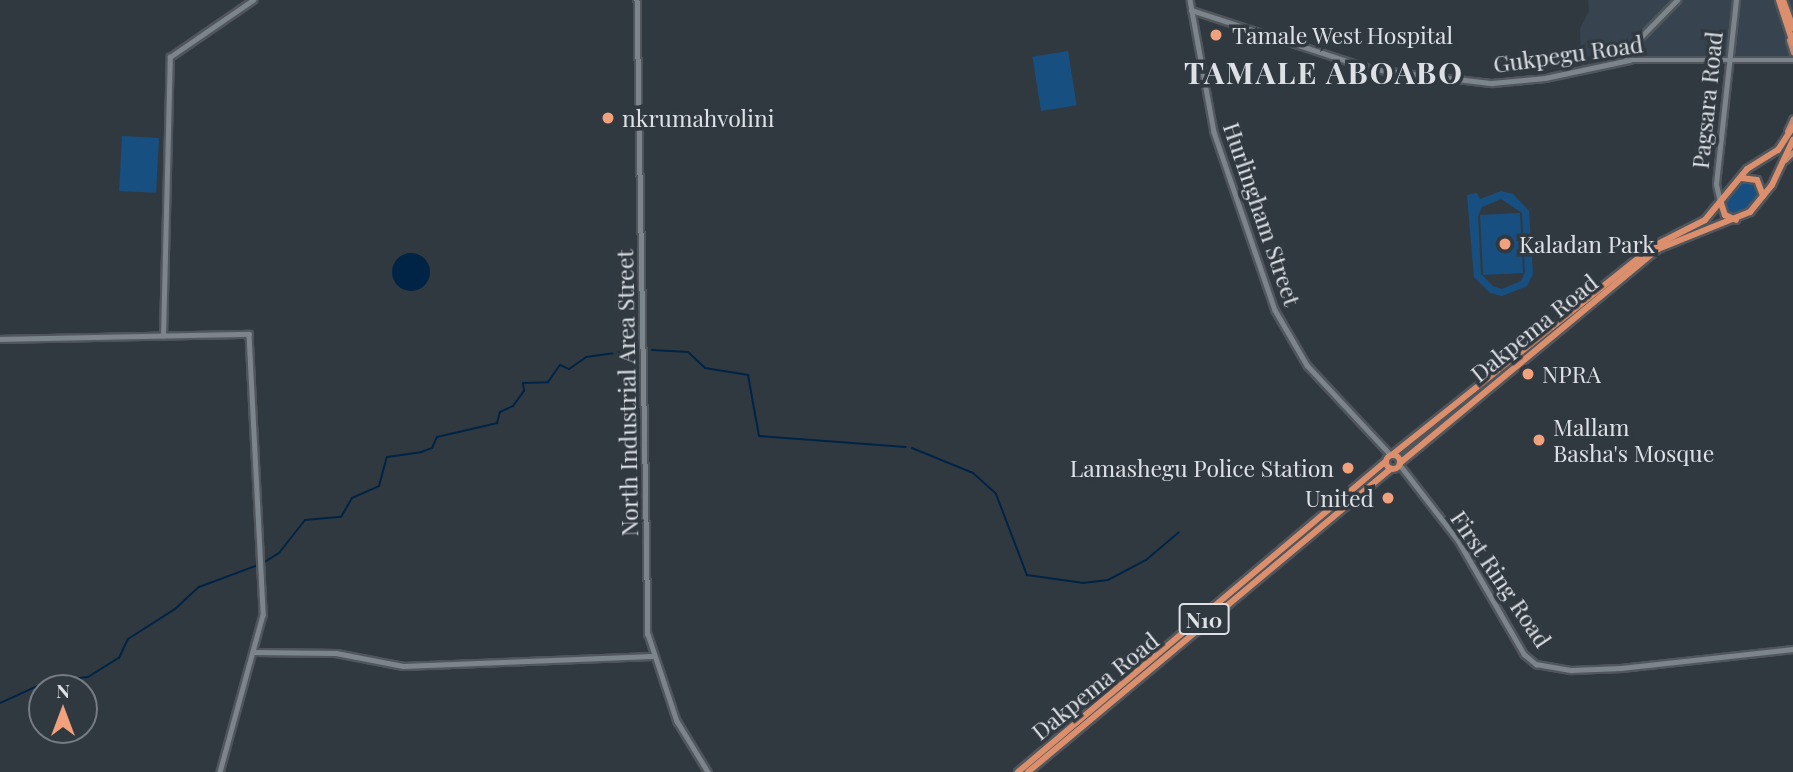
<!DOCTYPE html>
<style>
body{margin:0}
#map{position:relative;width:1793px;height:772px;overflow:hidden;background:#313940;font-family:"Playfair Display",serif}
div>[style]{position:absolute}
.built>*{inset:0;background:#37434f}
.green>*{inset:0;background:#175080;transform-origin:0 0}
.water>*{inset:0;background:#002445}
.round{border-radius:50%}
.stream>*{height:2px;margin:-1px;padding:0 1px;transform-origin:1px;border-radius:1px;background:#002445}
.roads{filter:drop-shadow(2px 0 #50565c) drop-shadow(-2px 0 #50565c) drop-shadow(0 2px #50565c) drop-shadow(0 -2px #50565c)}
.tertiary>*{height:4.5px;margin:-2.25px;padding:0 2.25px;transform-origin:2.25px;border-radius:2.25px;background:#7c848c}
.secondary>*{height:4.5px;margin:-2.25px;padding:0 2.25px;transform-origin:2.25px;border-radius:2.25px;background:#7c848c}
.primary>*{height:5px;margin:-2.5px;padding:0 2.5px;transform-origin:2.5px;border-radius:2.5px;background:#c48c74}
.trunk>*{height:6px;margin:-3px;padding:0 3px;transform-origin:3px;border-radius:3px;background:#dc8f6c}
.trunk>.ring{margin:-3px;padding:0;box-sizing:content-box;background:none;border:6px solid #dc8f6c;border-radius:50%}
.dots>*{width:19px;height:19px;translate:-50% -50%;box-sizing:border-box;border:4px solid #313940;border-radius:50%}
span{translate:-50% -50%;white-space:nowrap;text-align:center;line-height:1.15;-webkit-text-stroke:7px #313940;paint-order:stroke}
.shield-label span{padding:2px 5px;background:#313940;border:2px solid;border-radius:5px;-webkit-text-stroke-width:0}
.shield-label{font-size:21px;color:#dde1e6;font-weight:700}
.poi-label{font-size:23px;color:#dde1e6}
.left{translate:0 -50%;text-align:left}
.right{translate:-100% -50%;text-align:right}
.street-label{font-size:23px;color:#dde1e6}
.district-label{font-size:30px;color:#dde1e6;font-weight:700;letter-spacing:2px}
.north{position:absolute;left:28px;top:674px;width:70px;height:70px;box-sizing:border-box;background:#313940;border:2px solid #767c82;border-radius:50%;rotate:0deg;font-size:19px;font-weight:700;line-height:28px;text-align:center;color:#dde1e6}
.north::after{content:'';display:block;margin:auto;width:24px;height:32px;background:#f1a17c;clip-path:polygon(50% 0,100% 100%,50% 72%,0 100%)}
</style>
<div id="map">
<div class="built">
<div style="clip-path:polygon(1588px 0,1793px 0,1793px 61px,1629px 58px,1581px 68px,1580px 29px,1589px 11px)"></div>
</div>
<div class="green">
<div style="left:1068px;top:51px;width:55px;height:36px;rotate:81deg"></div>
<div style="left:122px;top:136px;width:37px;height:55px;rotate:3deg"></div>
<div style="clip-path:polygon(1739px 181px,1752px 181px,1759px 194px,1749px 207px,1732px 215px,1724px 202px)"></div>
<div style="clip-path:polygon(evenodd,1501px 191px,1513px 194px,1529px 211px,1533px 274px,1527px 286px,1502px 296px,1490px 293px,1474px 277px,1467px 195px,1477px 193px,1480px 199px,1501px 191px,1501px 199px,1522px 213px,1525px 272px,1521px 281px,1502px 289px,1493px 286px,1481px 274px,1478px 216px,1482px 207px,1501px 199px)"></div>
<div style="left:1520px;top:213px;width:60px;height:40px;rotate:87deg"></div>
</div>
<div class="water">
<div class="round" style="left:392px;top:253px;width:38px;height:38px"></div>
</div>
<div class="stream">
<div style="left:652px;top:350px;width:36px;rotate:3deg"></div>
<div style="left:688px;top:352px;width:23px;rotate:43deg"></div>
<div style="left:705px;top:368px;width:44px;rotate:9.2deg"></div>
<div style="left:748px;top:375px;width:62px;rotate:79.8deg"></div>
<div style="left:759px;top:436px;width:147px;rotate:4.3deg"></div>
<div style="left:912px;top:448px;width:66px;rotate:22.3deg"></div>
<div style="left:973px;top:473px;width:31px;rotate:42deg"></div>
<div style="left:996px;top:494px;width:87px;rotate:69.1deg"></div>
<div style="left:1027px;top:575px;width:57px;rotate:8.1deg"></div>
<div style="left:1083px;top:583px;width:25px;rotate:-7deg"></div>
<div style="left:1108px;top:580px;width:43px;rotate:-27.8deg"></div>
<div style="left:1146px;top:560px;width:43px;rotate:-40.3deg"></div>
<div style="left:263px;top:563px;width:19px;rotate:-32deg"></div>
<div style="left:279px;top:553px;width:42px;rotate:-51.8deg"></div>
<div style="left:305px;top:520px;width:36px;rotate:-5deg"></div>
<div style="left:341px;top:517px;width:22px;rotate:-60deg"></div>
<div style="left:352px;top:498px;width:30px;rotate:-24deg"></div>
<div style="left:379px;top:486px;width:30px;rotate:-75deg"></div>
<div style="left:387px;top:457px;width:34px;rotate:-8deg"></div>
<div style="left:421px;top:452px;width:12px;rotate:-20deg"></div>
<div style="left:432px;top:448px;width:12px;rotate:-66deg"></div>
<div style="left:437px;top:437px;width:62px;rotate:-13.1deg"></div>
<div style="left:497px;top:423px;width:11px;rotate:-75deg"></div>
<div style="left:500px;top:412px;width:14px;rotate:-25deg"></div>
<div style="left:513px;top:406px;width:19px;rotate:-54deg"></div>
<div style="left:524px;top:391px;width:8px;rotate:-97deg"></div>
<div style="left:523px;top:383px;width:25px;rotate:-2deg"></div>
<div style="left:548px;top:382px;width:21px;rotate:-55deg"></div>
<div style="left:560px;top:365px;width:10px;rotate:24deg"></div>
<div style="left:569px;top:369px;width:21px;rotate:-35deg"></div>
<div style="left:586px;top:357px;width:51px;rotate:-7.8deg"></div>
<div style="left:0;top:703px;width:51px;rotate:-24.5deg"></div>
<div style="left:46px;top:682px;width:42px;rotate:-6.8deg"></div>
<div style="left:88px;top:677px;width:36px;rotate:-32deg"></div>
<div style="left:119px;top:658px;width:21px;rotate:-65deg"></div>
<div style="left:128px;top:639px;width:56px;rotate:-32.6deg"></div>
<div style="left:175px;top:609px;width:33px;rotate:-43deg"></div>
<div style="left:199px;top:587px;width:63px;rotate:-20.4deg"></div>
</div>
<div class="roads">
<div class="tertiary">
<div style="left:1190px;top:0;width:134px;rotate:79.7deg"></div>
<div style="left:1214px;top:132px;width:188px;rotate:71.1deg"></div>
<div style="left:1275px;top:310px;width:64px;rotate:59.8deg"></div>
<div style="left:1307px;top:365px;width:123px;rotate:47deg"></div>
<div style="left:1191px;top:10px;width:190px;rotate:18.1deg"></div>
<div style="left:1372px;top:69px;width:121px;rotate:6.7deg"></div>
<div style="left:1492px;top:83px;width:53px;rotate:-5.4deg"></div>
<div style="left:1545px;top:78px;width:87px;rotate:-12deg"></div>
<div style="left:1630px;top:60px;width:163px"></div>
<div style="left:1625px;top:60px;width:18px;rotate:-61deg"></div>
<div style="left:1634px;top:44px;width:62px;rotate:-45.7deg"></div>
<div style="left:1720px;top:202px;width:18px;rotate:-103deg"></div>
<div style="left:1716px;top:184px;width:185px;rotate:-83.8deg"></div>
<div style="left:163px;top:336px;width:279px;rotate:-88.6deg"></div>
<div style="left:170px;top:57px;width:101px;rotate:-34.5deg"></div>
<div style="left:0;top:339px;width:249px;rotate:-1.2deg"></div>
<div style="left:249px;top:334px;width:281px;rotate:87.1deg"></div>
<div style="left:263px;top:615px;width:163px;rotate:105.3deg"></div>
<div style="left:1400px;top:465px;width:95px;rotate:52.3deg"></div>
<div style="left:1458px;top:540px;width:132px;rotate:59.9deg"></div>
<div style="left:1524px;top:654px;width:16px;rotate:40deg"></div>
<div style="left:1536px;top:664px;width:36px;rotate:10deg"></div>
<div style="left:1571px;top:670px;width:50px;rotate:-2.3deg"></div>
<div style="left:1621px;top:668px;width:173px;rotate:-6.3deg"></div>
<div style="left:255px;top:652px;width:81px;rotate:0.7deg"></div>
<div style="left:336px;top:653px;width:68px;rotate:11deg"></div>
<div style="left:403px;top:666px;width:249px;rotate:-2.3deg"></div>
</div>
<div class="secondary">
<div style="left:637px;top:0;width:634px;rotate:89.01deg"></div>
<div style="left:648px;top:634px;width:92px;rotate:71.6deg"></div>
<div style="left:677px;top:721px;width:60px;rotate:58.7deg"></div>
</div>
<div class="primary">
<div style="left:1789px;top:40px;width:13px;rotate:72deg"></div>
<div style="left:1787px;top:131px;width:14px;rotate:-65deg"></div>
<div style="left:1785px;top:160px;width:11px;rotate:-45deg"></div>
</div>
<div class="trunk">
<div style="left:1779px;top:0;width:45px;rotate:72deg"></div>
<div style="left:1783px;top:0;width:30px;rotate:70deg"></div>
<div style="left:1741px;top:178px;width:16px;rotate:7deg"></div>
<div style="left:1757px;top:180px;width:17px;rotate:69deg"></div>
<div style="left:1721px;top:203px;width:13px;rotate:72deg"></div>
<div style="left:1725px;top:215px;width:12px;rotate:24deg"></div>
<div style="left:1393px;top:454px;width:332px;rotate:-38.6deg"></div>
<div style="left:1652px;top:247px;width:59px;rotate:-27deg"></div>
<div style="left:1705px;top:220px;width:66px;rotate:-50.5deg"></div>
<div style="left:1747px;top:169px;width:36px;rotate:-32deg"></div>
<div style="left:1778px;top:150px;width:27px;rotate:-57deg"></div>
<div class="ring" style="left:1386px;top:455px;width:8px;height:8px"></div>
<div style="left:1400px;top:463px;width:335px;rotate:-39.7deg"></div>
<div style="left:1658px;top:249px;width:99px;rotate:-21.9deg"></div>
<div style="left:1750px;top:212px;width:35px;rotate:-51deg"></div>
<div style="left:1772px;top:185px;width:50px;rotate:-65deg"></div>
<div style="left:1018px;top:772px;width:480px;rotate:-40.2deg"></div>
<div style="left:1028px;top:772px;width:473px;rotate:-39.9deg"></div>
</div>
</div>
<div class="dots">
<div style="left:1216px;top:35px;background:#f1a17c"></div>
<div style="left:608px;top:118px;background:#f1a17c"></div>
<div style="left:1505px;top:244px;background:#f1a17c"></div>
<div style="left:1528px;top:374px;background:#f1a17c"></div>
<div style="left:1539px;top:440px;background:#f1a17c"></div>
<div style="left:1348px;top:468px;background:#f1a17c"></div>
<div style="left:1388px;top:498px;background:#f1a17c"></div>
</div>
<div class="shield-label">
<span style="left:1204px;top:619px">N10</span>
</div>
<div class="poi-label">
<span class="left" style="left:1232px;top:35px">Tamale West Hospital</span>
<span class="left" style="left:622px;top:118px">nkrumahvolini</span>
<span class="left" style="left:1519px;top:244px">Kaladan Park</span>
<span class="left" style="left:1542px;top:374px">NPRA</span>
<span class="left" style="left:1553px;top:440px">Mallam<br>Basha's Mosque</span>
<span class="right" style="left:1334px;top:468px">Lamashegu Police Station</span>
<span class="right" style="left:1374px;top:498px">United</span>
</div>
<div class="street-label">
<span style="left:1568px;top:54px;rotate:-8deg">Gukpegu Road</span>
<span style="left:1707px;top:100px;rotate:-84deg">Pagsara Road</span>
<span style="left:1262px;top:214px;rotate:71deg">Hurlingham Street</span>
<span style="left:1534px;top:328px;rotate:-39deg">Dakpema Road</span>
<span style="left:627px;top:393px;rotate:-91deg">North Industrial Area Street</span>
<span style="left:1501px;top:579px;rotate:56deg">First Ring Road</span>
<span style="left:1095px;top:686px;rotate:-39deg">Dakpema Road</span>
</div>
<div class="district-label">
<span style="left:1324px;top:72px">TAMALE ABOABO</span>
</div>
<div class="north">N</div>
</div>
